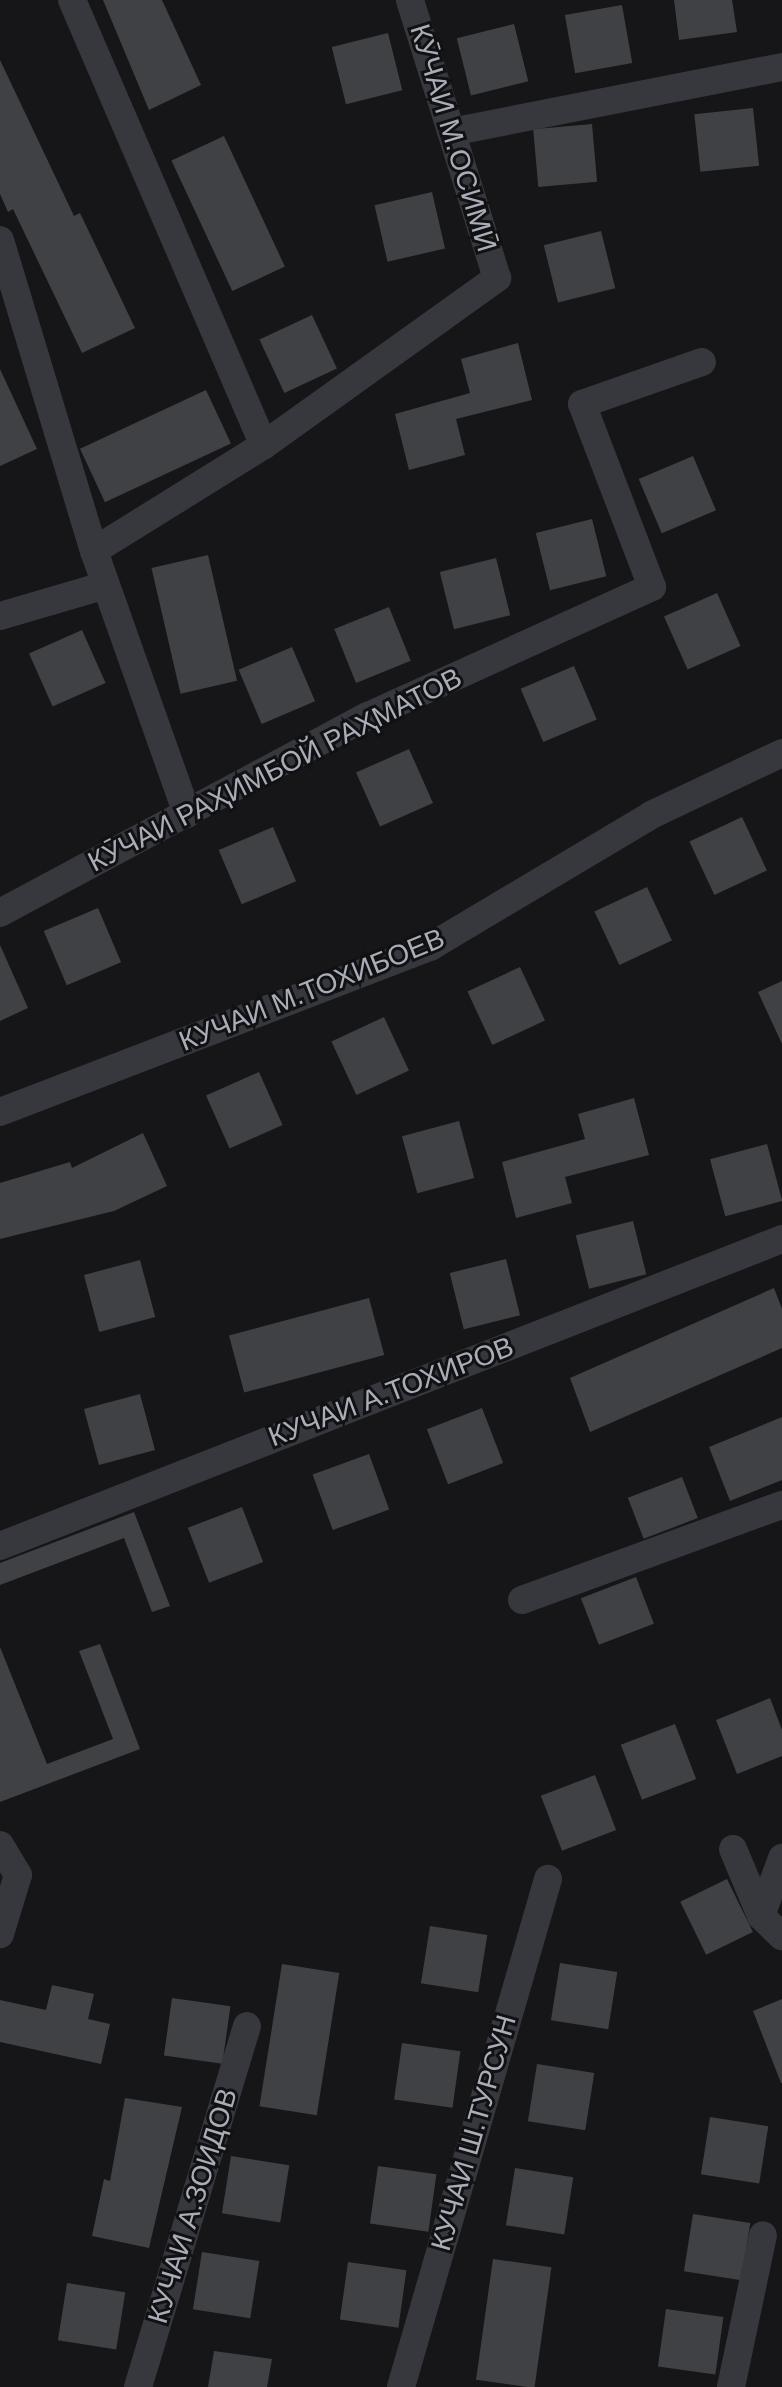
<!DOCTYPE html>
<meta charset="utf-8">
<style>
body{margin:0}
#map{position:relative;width:782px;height:2387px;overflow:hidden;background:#161618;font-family:Helvetica,sans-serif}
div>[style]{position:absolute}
.building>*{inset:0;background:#404145;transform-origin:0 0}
.minor>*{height:28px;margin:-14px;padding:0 14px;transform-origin:14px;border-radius:14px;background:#37383d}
span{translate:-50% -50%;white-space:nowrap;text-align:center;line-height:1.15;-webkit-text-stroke:6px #111113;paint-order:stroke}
.street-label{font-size:28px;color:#a8adb8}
</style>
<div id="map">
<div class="building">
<div style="clip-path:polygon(103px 0,162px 0,201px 85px,149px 110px)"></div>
<div style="clip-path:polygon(674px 0,732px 0,737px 32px,679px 40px)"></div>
<div style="left:622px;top:5px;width:59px;height:58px;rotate:80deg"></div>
<div style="left:514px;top:24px;width:59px;height:59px;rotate:76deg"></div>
<div style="left:388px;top:33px;width:59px;height:58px;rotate:76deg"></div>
<div style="clip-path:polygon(0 60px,74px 216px,80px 213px,135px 328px,82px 353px,13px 209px,8px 212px,0 194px)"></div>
<div style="left:753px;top:108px;width:58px;height:59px;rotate:84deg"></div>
<div style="left:592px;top:124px;width:58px;height:59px;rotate:85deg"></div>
<div style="left:224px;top:136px;width:144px;height:58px;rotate:65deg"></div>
<div style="left:432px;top:192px;width:58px;height:59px;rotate:77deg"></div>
<div style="left:601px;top:231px;width:59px;height:59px;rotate:76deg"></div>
<div style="left:312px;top:315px;width:59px;height:58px;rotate:65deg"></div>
<div style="clip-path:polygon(518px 343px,532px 400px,456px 419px,465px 455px,409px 470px,395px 414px,470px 393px,461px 359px)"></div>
<div style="clip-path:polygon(0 369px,37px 449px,0 466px)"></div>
<div style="left:206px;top:390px;width:59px;height:139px;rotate:65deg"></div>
<div style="left:693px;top:456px;width:59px;height:59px;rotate:67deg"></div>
<div style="left:592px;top:519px;width:59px;height:58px;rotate:76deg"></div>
<div style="left:208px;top:555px;width:129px;height:58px;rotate:77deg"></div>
<div style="left:496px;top:558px;width:59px;height:58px;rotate:76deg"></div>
<div style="left:717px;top:593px;width:58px;height:58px;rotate:66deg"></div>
<div style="left:389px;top:607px;width:58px;height:59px;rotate:68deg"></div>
<div style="left:82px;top:630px;width:58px;height:58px;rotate:66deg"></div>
<div style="left:292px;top:647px;width:59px;height:58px;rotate:67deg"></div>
<div style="left:574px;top:666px;width:58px;height:58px;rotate:67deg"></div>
<div style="left:409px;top:749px;width:59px;height:58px;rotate:66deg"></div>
<div style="left:742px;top:817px;width:59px;height:58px;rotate:65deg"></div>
<div style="left:273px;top:827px;width:59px;height:59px;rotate:67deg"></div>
<div style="left:647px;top:887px;width:59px;height:58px;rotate:65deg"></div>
<div style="left:98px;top:908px;width:59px;height:59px;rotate:67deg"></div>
<div style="clip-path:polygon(0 945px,28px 1008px,0 1021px)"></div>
<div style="left:520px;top:967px;width:59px;height:58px;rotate:65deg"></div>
<div style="clip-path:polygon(782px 981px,782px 1044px,758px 992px)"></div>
<div style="left:384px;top:1017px;width:59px;height:58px;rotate:65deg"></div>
<div style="left:259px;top:1072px;width:58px;height:58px;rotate:66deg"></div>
<div style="clip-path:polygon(634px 1098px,649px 1155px,565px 1177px,572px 1203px,516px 1218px,502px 1162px,585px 1139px,578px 1114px)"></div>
<div style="left:459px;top:1121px;width:59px;height:59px;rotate:75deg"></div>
<div style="clip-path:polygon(143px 1133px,167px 1186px,114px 1211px,0 1239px,0 1183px,70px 1162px,72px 1168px)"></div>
<div style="left:767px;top:1144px;width:59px;height:59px;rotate:75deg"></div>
<div style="left:633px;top:1221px;width:55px;height:59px;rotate:76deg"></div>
<div style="left:506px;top:1259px;width:58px;height:58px;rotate:76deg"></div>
<div style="left:140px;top:1260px;width:59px;height:58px;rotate:75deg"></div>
<div style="clip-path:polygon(774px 1288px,782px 1309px,782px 1348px,590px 1432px,570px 1378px)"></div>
<div style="left:369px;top:1298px;width:59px;height:145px;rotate:75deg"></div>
<div style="left:140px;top:1394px;width:58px;height:58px;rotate:75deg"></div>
<div style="left:482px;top:1408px;width:59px;height:59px;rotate:69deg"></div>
<div style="clip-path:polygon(782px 1417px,782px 1480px,730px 1501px,709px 1447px)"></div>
<div style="left:369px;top:1454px;width:59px;height:60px;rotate:70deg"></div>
<div style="left:682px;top:1477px;width:44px;height:58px;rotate:69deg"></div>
<div style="left:242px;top:1507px;width:59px;height:58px;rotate:69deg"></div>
<div style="clip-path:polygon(134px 1512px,170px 1606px,152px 1612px,124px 1538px,0 1585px,0 1563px)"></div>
<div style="left:636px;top:1577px;width:50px;height:59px;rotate:69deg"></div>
<div style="clip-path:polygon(100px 1644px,140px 1749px,0 1802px,0 1647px,47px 1764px,113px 1739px,79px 1651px)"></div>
<div style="clip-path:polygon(770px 1698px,782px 1730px,782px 1756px,737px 1774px,716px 1720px)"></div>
<div style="left:675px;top:1724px;width:59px;height:58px;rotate:69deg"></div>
<div style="left:595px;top:1775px;width:59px;height:58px;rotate:69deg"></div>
<div style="left:727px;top:1879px;width:59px;height:52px;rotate:64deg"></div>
<div style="left:430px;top:1926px;width:58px;height:58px;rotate:9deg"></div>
<div style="left:560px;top:1963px;width:58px;height:58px;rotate:9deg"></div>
<div style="left:282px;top:1964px;width:58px;height:144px;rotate:9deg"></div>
<div style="clip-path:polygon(52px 1985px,94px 1994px,88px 2019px,110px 2024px,101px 2064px,0 2042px,0 2000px,46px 2010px)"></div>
<div style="left:172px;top:1998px;width:59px;height:58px;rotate:8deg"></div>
<div style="clip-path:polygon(782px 1999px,782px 2083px,781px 2083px,753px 2011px)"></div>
<div style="left:402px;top:2043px;width:59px;height:57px;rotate:8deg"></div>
<div style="left:537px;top:2064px;width:58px;height:58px;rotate:9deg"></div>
<div style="clip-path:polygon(125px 2098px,182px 2107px,149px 2248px,92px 2236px,104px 2179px,110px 2181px)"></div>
<div style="left:710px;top:2117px;width:59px;height:58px;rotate:9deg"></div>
<div style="left:231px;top:2156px;width:59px;height:58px;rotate:9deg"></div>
<div style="left:378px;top:2166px;width:59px;height:58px;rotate:8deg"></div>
<div style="left:515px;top:2168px;width:59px;height:58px;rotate:9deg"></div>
<div style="left:693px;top:2214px;width:58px;height:58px;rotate:9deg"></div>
<div style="left:202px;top:2252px;width:58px;height:58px;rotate:9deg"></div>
<div style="left:493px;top:2259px;width:59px;height:122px;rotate:8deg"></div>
<div style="left:348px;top:2262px;width:59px;height:58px;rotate:8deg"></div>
<div style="left:67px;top:2283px;width:59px;height:58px;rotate:9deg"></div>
<div style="left:666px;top:2309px;width:58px;height:58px;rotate:8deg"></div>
<div style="clip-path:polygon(214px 2351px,272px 2359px,267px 2387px,208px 2387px)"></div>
</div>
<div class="minor">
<div style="left:72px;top:0;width:485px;rotate:66.7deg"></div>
<div style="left:264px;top:445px;width:200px;rotate:148.1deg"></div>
<div style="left:94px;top:551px;width:279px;rotate:70.5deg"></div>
<div style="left:451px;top:132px;width:337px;rotate:-11.1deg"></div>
<div style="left:0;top:240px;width:325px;rotate:73.2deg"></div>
<div style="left:264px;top:445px;width:287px;rotate:-35.6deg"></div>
<div style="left:497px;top:278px;width:291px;rotate:-107.4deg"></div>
<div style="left:0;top:616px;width:110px;rotate:-16.3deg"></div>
<div style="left:0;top:913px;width:417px;rotate:-28.2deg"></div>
<div style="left:368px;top:716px;width:312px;rotate:-24.4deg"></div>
<div style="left:652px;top:587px;width:196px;rotate:-110.9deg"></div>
<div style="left:582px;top:404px;width:127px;rotate:-19.3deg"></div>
<div style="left:0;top:1112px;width:461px;rotate:-21deg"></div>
<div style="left:430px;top:947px;width:257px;rotate:-30.8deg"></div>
<div style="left:651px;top:815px;width:145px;rotate:-25.3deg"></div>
<div style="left:0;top:1546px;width:840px;rotate:-21.43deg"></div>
<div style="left:522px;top:1600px;width:277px;rotate:-20.1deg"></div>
<div style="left:0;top:1845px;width:35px;rotate:59deg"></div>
<div style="left:18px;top:1875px;width:62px;rotate:107deg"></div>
<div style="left:733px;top:1849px;width:73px;rotate:67.3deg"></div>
<div style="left:761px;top:1916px;width:29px;rotate:44deg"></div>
<div style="left:761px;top:1916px;width:62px;rotate:-70.1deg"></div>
<div style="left:138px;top:2387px;width:377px;rotate:-73.2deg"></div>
<div style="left:401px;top:2387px;width:529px;rotate:-73.86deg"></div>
<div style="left:731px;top:2387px;width:155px;rotate:-78.1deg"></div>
</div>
<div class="street-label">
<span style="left:453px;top:138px;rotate:73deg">КӮЧАИ М.ОСИМӢ</span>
<span style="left:275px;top:770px;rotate:-27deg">КӮЧАИ РАҲИМБОЙ РАҲМАТОВ</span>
<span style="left:312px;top:990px;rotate:-22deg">КУЧАИ М.ТОХИБОЕВ</span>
<span style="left:391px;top:1392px;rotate:-21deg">КУЧАИ А.ТОХИРОВ</span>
<span style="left:474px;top:2133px;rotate:-74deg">КУЧАИ Ш.ТУРСУН</span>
<span style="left:193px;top:2206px;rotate:-73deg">КУЧАИ А.ЗОИДОВ</span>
</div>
</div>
